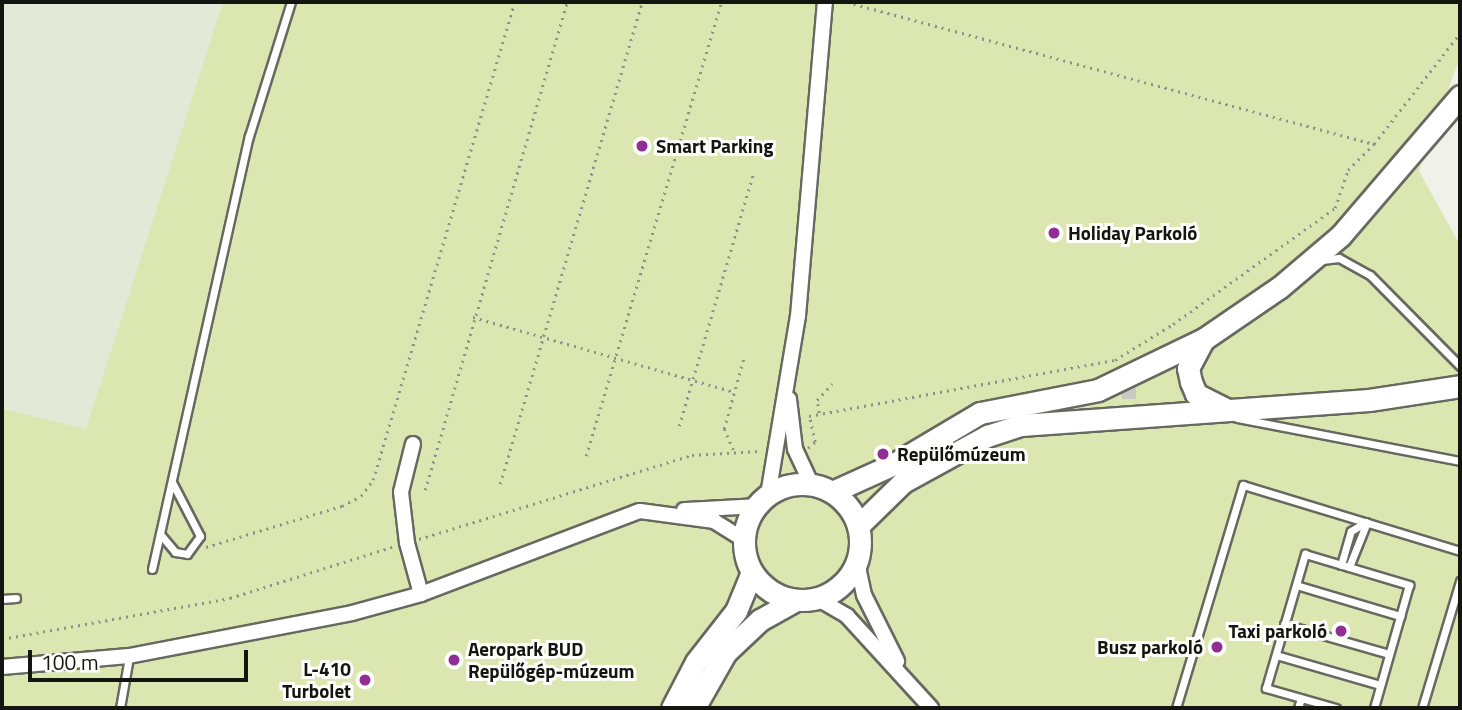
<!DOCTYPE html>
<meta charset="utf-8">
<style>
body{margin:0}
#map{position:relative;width:1462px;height:710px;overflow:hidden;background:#f0f2e9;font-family:"Titillium Web",sans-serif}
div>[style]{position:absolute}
.built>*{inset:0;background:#e4e8d7}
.green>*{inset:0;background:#dce6b0}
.building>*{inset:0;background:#c9cbc2}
.path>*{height:2.5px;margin-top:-1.25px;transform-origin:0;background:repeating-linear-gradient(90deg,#90918b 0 2px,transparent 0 7px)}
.roads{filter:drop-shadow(2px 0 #676961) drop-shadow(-2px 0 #676961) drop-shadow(0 2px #676961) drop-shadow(0 -2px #676961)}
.lane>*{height:7px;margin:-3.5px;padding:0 3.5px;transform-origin:3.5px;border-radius:3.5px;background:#fff}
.street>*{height:14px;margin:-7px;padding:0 7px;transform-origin:7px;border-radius:7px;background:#fff}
.secondary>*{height:21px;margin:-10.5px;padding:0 10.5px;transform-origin:10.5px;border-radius:10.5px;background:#fff}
.secondary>.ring{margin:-10.5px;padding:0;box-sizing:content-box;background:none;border:21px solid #fff;border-radius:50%}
.dots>*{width:19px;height:19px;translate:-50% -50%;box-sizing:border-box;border:4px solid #fefffb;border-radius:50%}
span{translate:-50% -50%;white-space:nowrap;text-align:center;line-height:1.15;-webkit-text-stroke:6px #fefffb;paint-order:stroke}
.poi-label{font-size:19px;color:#141411;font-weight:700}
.left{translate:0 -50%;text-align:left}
.right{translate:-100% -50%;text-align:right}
.frame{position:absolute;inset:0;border:4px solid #141411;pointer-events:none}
.scale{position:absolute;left:28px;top:650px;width:220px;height:32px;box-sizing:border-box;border:4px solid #141411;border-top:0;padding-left:9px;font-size:21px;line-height:24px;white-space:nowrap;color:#141411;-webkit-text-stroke:5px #fefffb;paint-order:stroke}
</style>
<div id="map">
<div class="built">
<div style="clip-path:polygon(2px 2px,805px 2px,2px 610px)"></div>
</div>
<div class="green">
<div style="clip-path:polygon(223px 2px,1460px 2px,1460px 57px,1419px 171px,1460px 245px,1460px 708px,2px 708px,2px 409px,86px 429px)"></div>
</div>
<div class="building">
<div style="clip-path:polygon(1136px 387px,1136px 399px,1122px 399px,1122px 393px)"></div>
</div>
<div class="path">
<div style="left:847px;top:2px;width:546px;rotate:15.08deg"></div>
<div style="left:473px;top:317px;width:272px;rotate:16deg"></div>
<div style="left:819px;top:413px;width:13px;rotate:-99deg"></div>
<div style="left:817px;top:400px;width:22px;rotate:-47deg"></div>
<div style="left:679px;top:426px;width:263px;rotate:-73.6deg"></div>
<div style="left:808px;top:448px;width:9px;rotate:-41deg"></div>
<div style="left:815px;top:442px;width:27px;rotate:-103deg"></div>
<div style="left:809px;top:416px;width:311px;rotate:-10.4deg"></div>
<div style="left:1115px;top:360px;width:68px;rotate:-31.8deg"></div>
<div style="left:1173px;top:324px;width:199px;rotate:-35.6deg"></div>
<div style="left:1335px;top:208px;width:40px;rotate:-71.1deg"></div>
<div style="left:1348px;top:170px;width:37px;rotate:-45deg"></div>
<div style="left:1374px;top:144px;width:140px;rotate:-52.2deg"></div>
<div style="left:733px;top:450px;width:23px;rotate:-113deg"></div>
<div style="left:724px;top:429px;width:75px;rotate:-74.5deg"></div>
<div style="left:586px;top:456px;width:474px;rotate:-73.4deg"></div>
<div style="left:500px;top:484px;width:502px;rotate:-73.58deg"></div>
<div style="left:425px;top:490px;width:508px;rotate:-73.78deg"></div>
<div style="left:419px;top:539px;width:286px;rotate:-17.1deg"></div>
<div style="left:692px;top:455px;width:68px;rotate:-3.4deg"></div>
<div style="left:206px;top:547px;width:142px;rotate:-16.8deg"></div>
<div style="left:342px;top:506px;width:21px;rotate:-28deg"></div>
<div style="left:361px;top:496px;width:20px;rotate:-53deg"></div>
<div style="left:373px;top:480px;width:499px;rotate:-73.5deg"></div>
<div style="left:2px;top:639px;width:232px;rotate:-10.2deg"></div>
<div style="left:230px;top:598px;width:170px;rotate:-17.5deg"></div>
</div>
<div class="roads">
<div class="lane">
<div style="left:1322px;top:260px;width:17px;rotate:-7deg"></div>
<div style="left:1339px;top:258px;width:35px;rotate:29deg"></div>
<div style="left:1370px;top:275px;width:128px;rotate:45.3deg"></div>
<div style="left:1237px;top:418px;width:227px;rotate:10.9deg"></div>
<div style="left:160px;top:534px;width:23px;rotate:50deg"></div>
<div style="left:175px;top:552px;width:12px;rotate:9deg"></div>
<div style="left:187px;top:554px;width:22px;rotate:-54deg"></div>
<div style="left:200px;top:536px;width:59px;rotate:-117.4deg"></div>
<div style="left:1341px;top:565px;width:35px;rotate:-74deg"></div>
<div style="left:1351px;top:531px;width:17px;rotate:-31deg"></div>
<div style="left:1349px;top:567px;width:48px;rotate:-68.2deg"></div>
<div style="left:152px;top:569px;width:444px;rotate:-77.4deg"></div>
<div style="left:249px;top:136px;width:140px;rotate:-72.6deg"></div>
<div style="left:1296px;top:585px;width:109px;rotate:16.6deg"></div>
<div style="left:2px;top:599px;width:14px;rotate:-4deg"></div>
<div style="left:1284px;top:624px;width:109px;rotate:15.9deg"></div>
<div style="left:1276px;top:655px;width:108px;rotate:16.1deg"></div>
<div style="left:120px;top:708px;width:52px;rotate:-80deg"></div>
<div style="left:1176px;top:708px;width:233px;rotate:-73.3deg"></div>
<div style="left:1243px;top:485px;width:227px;rotate:16.9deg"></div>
<div style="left:1298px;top:708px;width:10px;rotate:-73deg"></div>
<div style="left:1336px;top:708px;width:73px;rotate:-164.1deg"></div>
<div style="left:1266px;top:688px;width:140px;rotate:-73.8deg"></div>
<div style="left:1305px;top:554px;width:109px;rotate:16.6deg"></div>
<div style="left:1409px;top:585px;width:128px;rotate:105.9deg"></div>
<div style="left:1422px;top:708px;width:133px;rotate:-73.3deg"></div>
</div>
<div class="street">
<div style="left:789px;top:399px;width:50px;rotate:83.2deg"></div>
<div style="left:795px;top:449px;width:38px;rotate:65deg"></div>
<div style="left:413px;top:444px;width:49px;rotate:104deg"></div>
<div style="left:401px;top:492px;width:51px;rotate:83.3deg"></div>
<div style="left:407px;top:543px;width:53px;rotate:74.6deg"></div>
<div style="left:768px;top:495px;width:181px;rotate:-80.5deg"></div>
<div style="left:798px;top:316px;width:315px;rotate:-85.1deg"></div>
<div style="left:684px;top:510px;width:73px;rotate:-3.1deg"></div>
<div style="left:857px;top:562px;width:34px;rotate:78deg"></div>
<div style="left:864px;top:595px;width:74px;rotate:63.4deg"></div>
<div style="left:818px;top:599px;width:34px;rotate:30deg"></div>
<div style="left:847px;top:616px;width:125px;rotate:47.6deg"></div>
<div style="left:2px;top:667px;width:127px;rotate:-5deg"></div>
<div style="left:129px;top:656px;width:227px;rotate:-10.9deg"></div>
<div style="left:352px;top:613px;width:72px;rotate:-15.4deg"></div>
<div style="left:421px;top:594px;width:234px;rotate:-20.8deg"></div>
<div style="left:640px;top:511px;width:75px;rotate:7.7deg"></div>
<div style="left:714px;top:521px;width:36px;rotate:32deg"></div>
</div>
<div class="secondary">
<div style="left:1203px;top:340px;width:32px;rotate:118deg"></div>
<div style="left:1188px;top:368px;width:14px;rotate:78deg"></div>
<div style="left:1191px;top:382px;width:13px;rotate:67deg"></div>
<div style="left:1196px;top:394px;width:34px;rotate:27deg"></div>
<div class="ring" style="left:744px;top:484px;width:95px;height:95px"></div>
<div style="left:832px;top:492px;width:68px;rotate:-24.3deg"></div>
<div style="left:894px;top:464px;width:100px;rotate:-30.7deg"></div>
<div style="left:980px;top:413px;width:120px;rotate:-11deg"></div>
<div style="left:1098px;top:390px;width:118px;rotate:-25.7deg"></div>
<div style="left:1204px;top:339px;width:92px;rotate:-34.4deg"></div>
<div style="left:1280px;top:287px;width:80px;rotate:-40.4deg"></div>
<div style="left:1341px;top:235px;width:183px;rotate:-49.4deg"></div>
<div style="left:858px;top:526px;width:63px;rotate:-44.4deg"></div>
<div style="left:903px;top:482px;width:96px;rotate:-28.7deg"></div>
<div style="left:987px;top:436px;width:36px;rotate:-18deg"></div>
<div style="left:1021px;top:425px;width:349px;rotate:-4.1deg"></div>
<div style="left:1369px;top:400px;width:92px;rotate:-8.7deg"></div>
<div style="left:672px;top:708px;width:52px;rotate:-62.4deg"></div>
<div style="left:696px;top:662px;width:65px;rotate:-51.9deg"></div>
<div style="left:736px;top:611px;width:42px;rotate:-67.7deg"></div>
<div style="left:694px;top:708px;width:64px;rotate:-60.3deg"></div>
<div style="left:726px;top:652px;width:47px;rotate:-43.3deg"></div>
<div style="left:760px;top:620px;width:41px;rotate:-29.1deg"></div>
</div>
</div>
<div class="dots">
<div style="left:642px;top:146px;background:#912e95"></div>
<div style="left:1054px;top:233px;background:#912e95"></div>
<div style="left:883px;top:454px;background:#912e95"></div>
<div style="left:1341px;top:631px;background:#912e95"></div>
<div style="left:1217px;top:647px;background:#912e95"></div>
<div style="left:454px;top:660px;background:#912e95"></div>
<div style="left:365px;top:680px;background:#912e95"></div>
</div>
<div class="poi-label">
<span class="left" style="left:656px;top:146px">Smart Parking</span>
<span class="left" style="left:1068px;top:233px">Holiday Parkoló</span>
<span class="left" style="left:897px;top:454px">Repülőmúzeum</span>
<span class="right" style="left:1327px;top:631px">Taxi parkoló</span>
<span class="right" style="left:1203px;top:647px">Busz parkoló</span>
<span class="left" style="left:468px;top:660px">Aeropark BUD<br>Repülőgép-múzeum</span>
<span class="right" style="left:351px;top:680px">L-410<br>Turbolet</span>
</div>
<div class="frame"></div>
<div class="scale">100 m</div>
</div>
